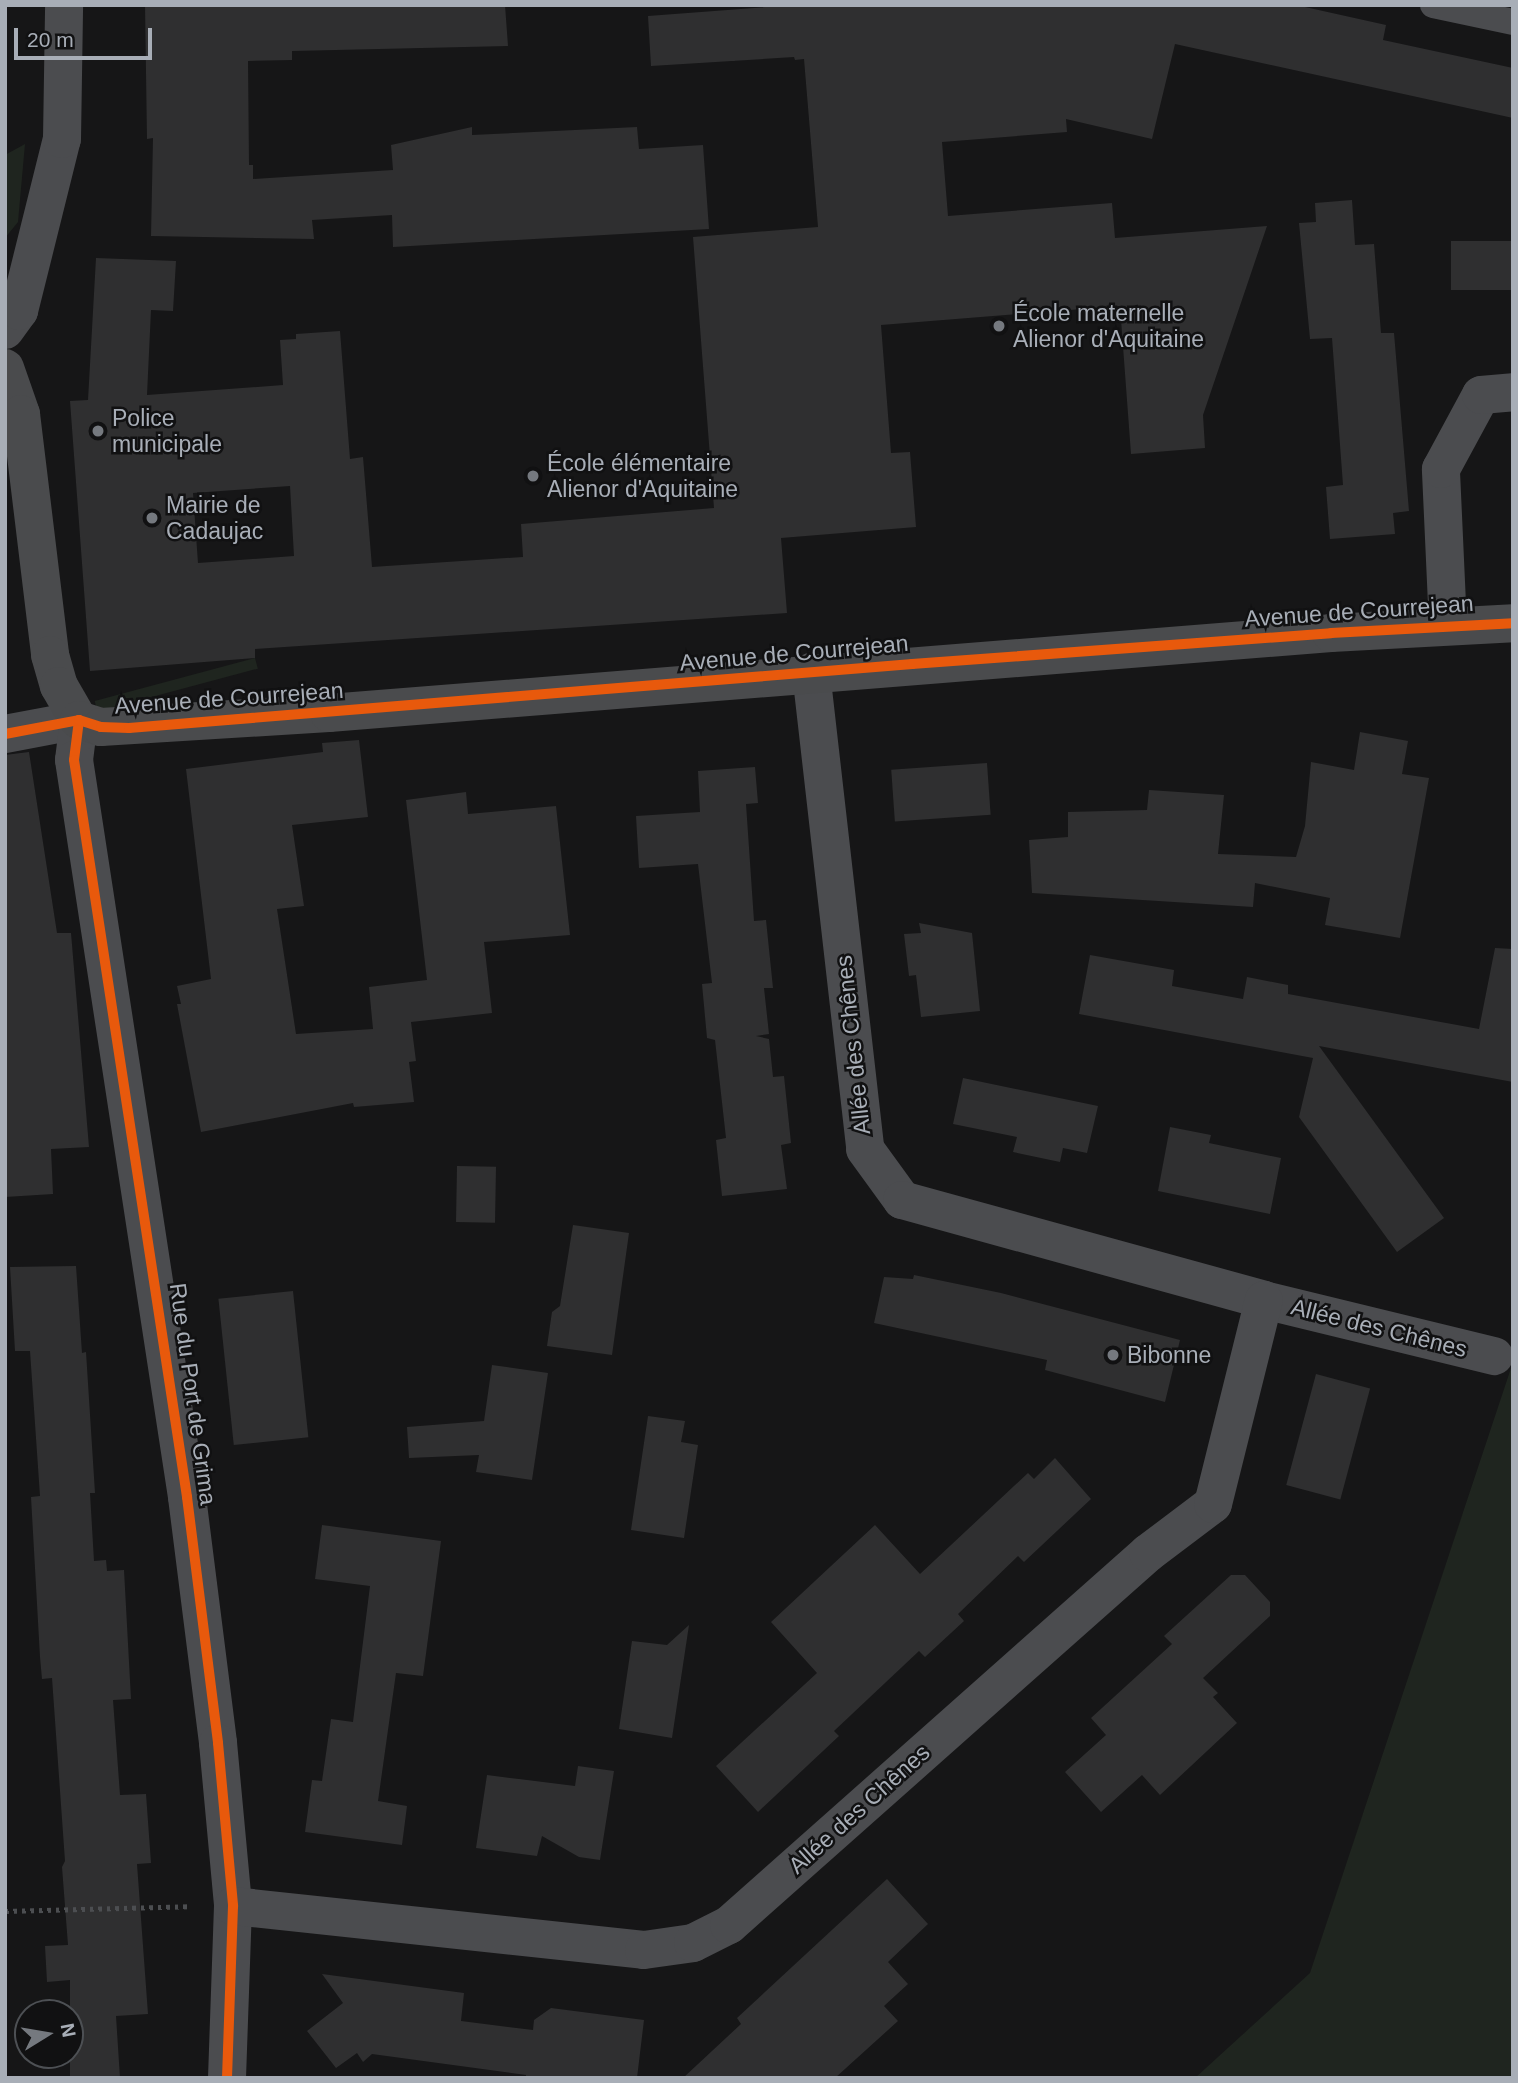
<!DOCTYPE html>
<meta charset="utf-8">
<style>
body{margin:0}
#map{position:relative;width:1518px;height:2083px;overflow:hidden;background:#161617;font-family:Arial,sans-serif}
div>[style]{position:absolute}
.green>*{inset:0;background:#1f251f;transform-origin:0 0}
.building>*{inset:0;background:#2f2f30;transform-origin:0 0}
.path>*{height:4.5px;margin-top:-2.25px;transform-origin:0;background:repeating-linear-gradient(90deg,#4c4e51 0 3.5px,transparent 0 8.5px)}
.lane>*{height:26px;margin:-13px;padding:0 13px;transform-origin:13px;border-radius:13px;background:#4b4c4f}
.street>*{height:38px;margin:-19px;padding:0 19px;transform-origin:19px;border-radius:19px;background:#4b4c4f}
.secondary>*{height:38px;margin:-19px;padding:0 19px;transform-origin:19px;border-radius:19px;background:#4a4b4d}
.cycleway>*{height:10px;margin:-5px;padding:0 5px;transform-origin:5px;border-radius:5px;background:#e8590c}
.dots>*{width:19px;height:19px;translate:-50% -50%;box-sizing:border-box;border:4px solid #111112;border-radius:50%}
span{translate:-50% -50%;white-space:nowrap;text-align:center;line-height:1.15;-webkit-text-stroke:5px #111112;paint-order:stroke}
.poi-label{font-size:23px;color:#a8aeb7}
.left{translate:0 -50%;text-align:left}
.street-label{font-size:23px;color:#a8aeb7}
.frame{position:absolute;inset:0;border:7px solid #a8aeb7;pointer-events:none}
.north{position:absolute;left:14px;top:1999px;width:70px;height:70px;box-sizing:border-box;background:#111112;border:2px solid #4d5054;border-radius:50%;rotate:79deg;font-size:19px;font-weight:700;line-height:28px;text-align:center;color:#a8aeb7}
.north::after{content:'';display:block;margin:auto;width:24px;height:32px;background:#75797f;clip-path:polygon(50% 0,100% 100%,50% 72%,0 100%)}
.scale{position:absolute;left:14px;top:28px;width:138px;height:32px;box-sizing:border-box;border:4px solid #a8aeb7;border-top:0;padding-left:9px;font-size:21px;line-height:24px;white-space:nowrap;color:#a8aeb7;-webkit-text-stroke:5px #111112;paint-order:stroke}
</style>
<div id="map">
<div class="green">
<div style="clip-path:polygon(25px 144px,18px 222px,5px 238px,5px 155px)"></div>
<div style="left:255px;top:658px;width:11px;height:166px;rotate:75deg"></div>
<div style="clip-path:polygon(1513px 1362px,1513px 2078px,1195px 2078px,1310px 1973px)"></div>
</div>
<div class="building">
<div style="clip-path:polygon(145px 5px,505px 5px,508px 46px,292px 51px,292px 60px,248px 61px,249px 165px,253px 165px,253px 179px,393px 170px,391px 145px,472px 127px,472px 135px,637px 127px,639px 149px,703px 145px,709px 229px,393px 247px,392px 215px,312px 220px,314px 239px,151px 236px,153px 138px,147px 139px)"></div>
<div style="clip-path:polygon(evenodd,792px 5px,1296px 5px,1386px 25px,1383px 40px,1513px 68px,1513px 118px,1175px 44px,1152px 139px,1066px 119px,1067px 132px,942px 142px,948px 216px,1112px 203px,1115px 238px,1267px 226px,1203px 415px,1205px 448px,1131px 454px,1120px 306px,881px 325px,891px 453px,910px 452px,916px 527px,781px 538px,787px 613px,255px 649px,255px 658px,90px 671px,70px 401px,88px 400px,96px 258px,176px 261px,173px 311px,151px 310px,147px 395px,283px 385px,280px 340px,296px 339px,296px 334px,340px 331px,350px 459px,363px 457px,372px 567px,523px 557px,521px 524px,714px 508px,693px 237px,818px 227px,804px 59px,795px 60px,794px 57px,651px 66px,648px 16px,792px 5px,290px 486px,294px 556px,198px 563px,193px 493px,290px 486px)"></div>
<div style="clip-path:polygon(1352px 200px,1355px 245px,1374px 244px,1381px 333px,1394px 333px,1409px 511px,1393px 513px,1395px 534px,1330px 539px,1326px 487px,1343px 485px,1332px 338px,1310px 339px,1299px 223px,1316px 222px,1315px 203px)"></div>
<div style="left:1513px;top:241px;width:49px;height:62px;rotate:90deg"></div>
<div style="clip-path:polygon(1360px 732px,1408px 741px,1402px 774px,1429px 778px,1400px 938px,1325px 925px,1330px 898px,1255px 883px,1253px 907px,1032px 893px,1029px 840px,1068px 837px,1068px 812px,1147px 810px,1149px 790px,1224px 795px,1218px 854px,1296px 857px,1305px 826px,1311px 762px,1354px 770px)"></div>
<div style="clip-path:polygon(359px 740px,368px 817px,292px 825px,304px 906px,277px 909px,296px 1034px,373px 1029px,369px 987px,427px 980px,406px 800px,466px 792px,468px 814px,556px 806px,570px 935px,484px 942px,492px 1013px,411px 1022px,416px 1061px,409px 1062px,414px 1102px,354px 1107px,353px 1103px,201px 1132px,177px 1004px,181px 1004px,177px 986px,211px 979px,186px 769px,323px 752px,322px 743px)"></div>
<div style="clip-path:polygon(29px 752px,57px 933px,71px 933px,89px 1147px,51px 1149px,53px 1194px,5px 1197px,5px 755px)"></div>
<div style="left:987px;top:763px;width:52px;height:96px;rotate:86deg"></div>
<div style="clip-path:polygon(755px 767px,758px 803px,746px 804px,754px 921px,766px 920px,773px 988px,764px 988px,769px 1034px,756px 1036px,769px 1039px,773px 1077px,784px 1076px,791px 1143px,781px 1145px,787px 1189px,722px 1196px,716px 1140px,726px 1138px,715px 1040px,707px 1038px,702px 984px,712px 983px,698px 864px,639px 868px,636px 816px,700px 812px,698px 771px)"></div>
<div style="clip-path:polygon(919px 923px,972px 933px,980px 1011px,921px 1017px,916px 975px,909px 976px,904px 934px,921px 933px)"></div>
<div style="clip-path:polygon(1495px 948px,1513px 949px,1513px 1082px,1319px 1046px,1444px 1218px,1397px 1252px,1299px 1117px,1313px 1058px,1079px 1014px,1090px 955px,1174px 970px,1172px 986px,1243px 999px,1247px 977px,1288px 985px,1288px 994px,1479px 1029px)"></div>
<div style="clip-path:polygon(963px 1078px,1098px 1106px,1087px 1153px,1063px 1148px,1060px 1162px,1013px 1152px,1017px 1137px,953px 1124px)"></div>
<div style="clip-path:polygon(1170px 1127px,1211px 1135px,1209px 1143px,1281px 1158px,1270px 1214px,1158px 1191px)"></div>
<div style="left:457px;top:1166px;width:39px;height:56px;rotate:1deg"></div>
<div style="clip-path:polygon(573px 1225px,629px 1233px,612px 1355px,547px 1346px,552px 1312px,560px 1306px)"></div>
<div style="clip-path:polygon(76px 1266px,82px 1353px,86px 1352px,95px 1493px,90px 1493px,94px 1561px,106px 1560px,107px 1571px,124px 1570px,131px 1699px,113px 1700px,120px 1795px,146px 1794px,151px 1863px,137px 1864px,148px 2014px,116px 2016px,120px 2078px,70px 2078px,70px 1980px,47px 1982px,45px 1946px,68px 1945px,62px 1867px,65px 1861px,52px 1678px,42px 1679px,40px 1657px,31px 1497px,40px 1496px,30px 1351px,15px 1351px,10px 1267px)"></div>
<div style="clip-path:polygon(914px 1275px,1001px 1293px,1180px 1340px,1165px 1402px,1045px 1370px,1047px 1360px,874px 1323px,884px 1277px,913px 1279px)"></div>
<div style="left:293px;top:1291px;width:147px;height:75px;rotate:84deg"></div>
<div style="clip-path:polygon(492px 1365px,548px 1373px,532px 1480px,476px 1472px,479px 1455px,409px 1458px,407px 1427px,484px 1421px)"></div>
<div style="left:1316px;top:1374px;width:56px;height:115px;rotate:15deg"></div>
<div style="clip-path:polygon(648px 1416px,685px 1421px,681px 1442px,698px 1445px,684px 1538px,631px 1530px)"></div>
<div style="clip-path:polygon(1055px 1458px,1091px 1499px,1024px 1562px,1018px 1556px,958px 1614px,964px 1621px,925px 1657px,919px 1651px,834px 1731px,839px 1736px,758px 1812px,716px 1766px,817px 1673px,771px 1622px,875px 1525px,920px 1574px,1028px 1473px,1034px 1479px)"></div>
<div style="clip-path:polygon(322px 1525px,441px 1541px,423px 1676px,396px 1673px,378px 1801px,407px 1806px,402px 1845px,305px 1832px,312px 1780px,322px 1781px,331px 1719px,353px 1722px,370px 1586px,315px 1579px)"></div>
<div style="clip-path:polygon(1231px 1575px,1245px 1575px,1270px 1602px,1270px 1616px,1203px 1678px,1218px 1693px,1213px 1697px,1237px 1723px,1160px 1795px,1142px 1775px,1101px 1812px,1065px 1772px,1106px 1735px,1091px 1718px,1172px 1644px,1164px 1636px)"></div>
<div style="clip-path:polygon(689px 1625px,672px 1738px,619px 1729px,632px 1641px,667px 1645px)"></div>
<div style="clip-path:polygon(578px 1766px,614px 1771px,600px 1860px,579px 1857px,542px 1836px,537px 1856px,476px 1848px,487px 1775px,575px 1786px)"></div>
<div style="clip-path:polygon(887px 1879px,928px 1924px,888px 1962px,908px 1984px,884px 2006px,898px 2021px,835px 2078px,683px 2078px,741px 2024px,737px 2018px)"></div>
<div style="clip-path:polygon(322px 1974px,464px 1993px,461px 2021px,533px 2030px,534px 2020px,551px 2008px,644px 2020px,637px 2078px,526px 2078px,526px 2075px,372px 2054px,363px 2062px,357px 2053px,336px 2068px,307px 2031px,343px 2003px)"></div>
</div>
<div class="path">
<div style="left:5px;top:1911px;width:185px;rotate:-1.5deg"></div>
</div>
<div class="lane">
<div style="left:1433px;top:5px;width:82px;rotate:12deg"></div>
</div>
<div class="street">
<div style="left:5px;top:330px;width:24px;rotate:-54deg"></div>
<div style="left:19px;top:311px;width:177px;rotate:-76deg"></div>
<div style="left:62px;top:139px;width:134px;rotate:-89.1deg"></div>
<div style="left:1448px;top:626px;width:157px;rotate:-92.6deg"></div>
<div style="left:1441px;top:469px;width:84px;rotate:-61.6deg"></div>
<div style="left:1481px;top:395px;width:32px;rotate:-5deg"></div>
<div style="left:811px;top:672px;width:480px;rotate:83.5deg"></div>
<div style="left:865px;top:1149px;width:63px;rotate:54deg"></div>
<div style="left:902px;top:1200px;width:376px;rotate:15.4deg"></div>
<div style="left:1264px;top:1300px;width:237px;rotate:13.7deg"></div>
<div style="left:5px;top:734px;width:75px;rotate:-10.7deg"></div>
<div style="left:79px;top:720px;width:40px;rotate:97.1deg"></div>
<div style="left:74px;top:760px;width:746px;rotate:81.28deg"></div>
<div style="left:187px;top:1497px;width:248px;rotate:82.8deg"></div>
<div style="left:218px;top:1743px;width:164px;rotate:84.7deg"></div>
<div style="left:233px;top:1906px;width:172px;rotate:92deg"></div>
<div style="left:233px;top:1906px;width:413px;rotate:6.1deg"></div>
<div style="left:644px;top:1950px;width:49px;rotate:-8.1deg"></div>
<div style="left:693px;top:1943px;width:40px;rotate:-26.6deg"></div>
<div style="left:729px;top:1925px;width:560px;rotate:-41.6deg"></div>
<div style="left:1148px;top:1553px;width:81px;rotate:-37deg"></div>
<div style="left:1213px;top:1504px;width:210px;rotate:-76deg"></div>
</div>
<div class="secondary">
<div style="left:5px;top:368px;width:49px;rotate:70.8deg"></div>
<div style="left:21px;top:414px;width:243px;rotate:83.1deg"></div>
<div style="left:50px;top:655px;width:32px;rotate:74deg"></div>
<div style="left:59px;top:686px;width:39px;rotate:60deg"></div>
<div style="left:79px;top:720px;width:23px;rotate:18deg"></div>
<div style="left:101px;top:727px;width:228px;rotate:-3.5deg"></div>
<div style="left:329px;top:713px;width:1005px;rotate:-4.56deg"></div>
<div style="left:1331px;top:633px;width:182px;rotate:-3.1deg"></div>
</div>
<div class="cycleway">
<div style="left:79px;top:720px;width:40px;rotate:97.1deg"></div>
<div style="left:74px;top:760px;width:746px;rotate:81.28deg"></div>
<div style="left:187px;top:1497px;width:248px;rotate:82.8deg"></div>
<div style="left:218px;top:1743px;width:164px;rotate:84.7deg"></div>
<div style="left:233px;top:1906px;width:172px;rotate:92deg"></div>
<div style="left:5px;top:734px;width:75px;rotate:-10.7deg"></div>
<div style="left:79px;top:720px;width:23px;rotate:18deg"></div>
<div style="left:101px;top:727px;width:28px;rotate:2deg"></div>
<div style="left:129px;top:728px;width:786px;rotate:-4.67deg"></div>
<div style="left:912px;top:664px;width:420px;rotate:-4.2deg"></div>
<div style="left:1331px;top:633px;width:182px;rotate:-3.1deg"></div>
</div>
<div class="dots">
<div style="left:999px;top:326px;background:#75797f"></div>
<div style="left:98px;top:431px;background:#75797f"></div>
<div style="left:533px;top:476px;background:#75797f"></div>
<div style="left:152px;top:518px;background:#75797f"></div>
<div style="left:1113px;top:1355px;background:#75797f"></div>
</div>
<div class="poi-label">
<span class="left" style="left:1013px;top:326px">École maternelle<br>Alienor d'Aquitaine</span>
<span class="left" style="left:112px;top:431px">Police<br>municipale</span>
<span class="left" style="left:547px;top:476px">École élémentaire<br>Alienor d'Aquitaine</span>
<span class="left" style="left:166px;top:518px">Mairie de<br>Cadaujac</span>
<span class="left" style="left:1127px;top:1355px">Bibonne</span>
</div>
<div class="street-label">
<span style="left:1359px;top:611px;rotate:-4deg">Avenue de Courrejean</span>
<span style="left:794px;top:653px;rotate:-5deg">Avenue de Courrejean</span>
<span style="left:229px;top:698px;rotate:-4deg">Avenue de Courrejean</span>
<span style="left:853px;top:1045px;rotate:-96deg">Allée des Chênes</span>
<span style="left:1379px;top:1328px;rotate:14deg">Allée des Chênes</span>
<span style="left:193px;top:1394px;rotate:82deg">Rue du Port de Grima</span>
<span style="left:859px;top:1809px;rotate:-42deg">Allée des Chênes</span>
</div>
<div class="frame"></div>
<div class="north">N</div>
<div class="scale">20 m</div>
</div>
